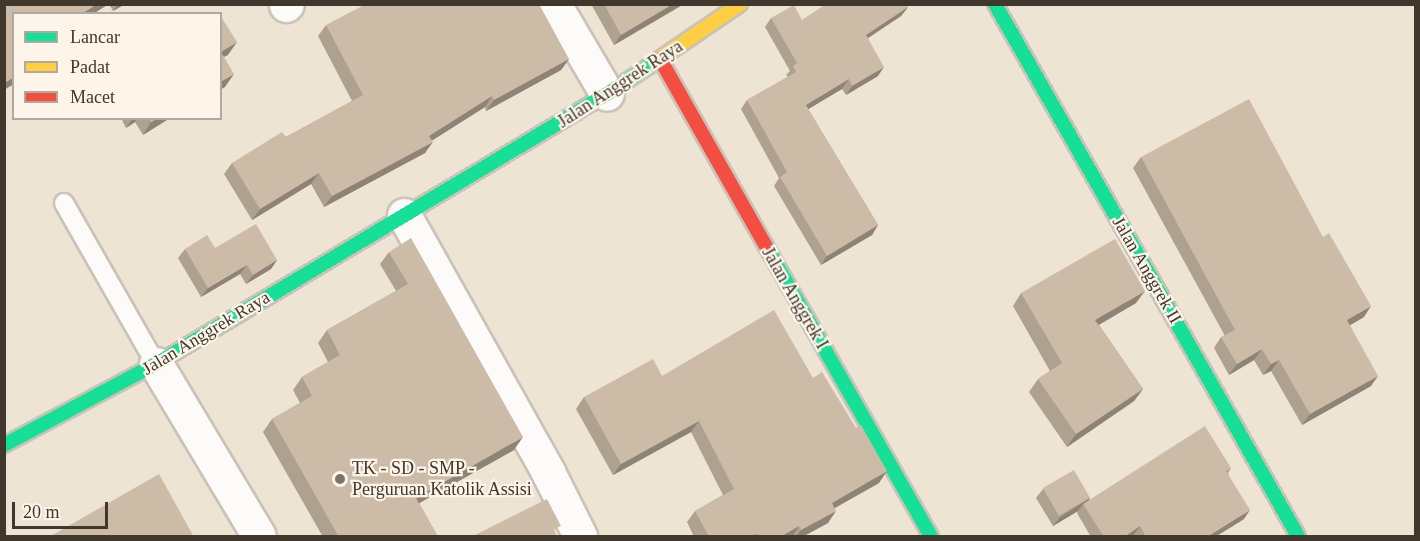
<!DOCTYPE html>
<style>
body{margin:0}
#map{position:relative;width:1420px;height:541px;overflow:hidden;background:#eee4d4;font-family:Georgia,serif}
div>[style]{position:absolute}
.roads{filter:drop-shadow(2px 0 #cac2b6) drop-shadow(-2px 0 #cac2b6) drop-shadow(0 2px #cac2b6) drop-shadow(0 -2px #cac2b6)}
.lane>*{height:18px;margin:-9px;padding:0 9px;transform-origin:9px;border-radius:9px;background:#fcfbf9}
.street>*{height:33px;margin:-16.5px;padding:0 16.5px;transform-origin:16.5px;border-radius:16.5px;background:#fcfbf9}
.fast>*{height:14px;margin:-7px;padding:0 7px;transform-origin:7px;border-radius:7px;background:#16e098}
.slow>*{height:14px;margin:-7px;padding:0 7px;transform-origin:7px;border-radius:7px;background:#ffcf43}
.jam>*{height:14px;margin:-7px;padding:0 7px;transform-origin:7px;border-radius:7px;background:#f24e42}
.wall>*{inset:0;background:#afa190}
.shaded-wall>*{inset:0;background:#8f8375}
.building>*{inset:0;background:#ccbba7;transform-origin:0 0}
.dots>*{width:16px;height:16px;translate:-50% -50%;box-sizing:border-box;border:3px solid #fdf5ea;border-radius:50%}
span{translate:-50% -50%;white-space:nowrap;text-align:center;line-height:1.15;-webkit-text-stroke:4.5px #fdf5ea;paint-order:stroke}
.street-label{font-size:18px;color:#40382d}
.poi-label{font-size:18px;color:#40382d}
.left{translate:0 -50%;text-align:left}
.frame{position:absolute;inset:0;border:6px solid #40382d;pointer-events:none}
.legend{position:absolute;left:12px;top:12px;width:210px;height:108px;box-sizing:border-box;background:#fdf5ea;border:2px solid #b1a99e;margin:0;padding:8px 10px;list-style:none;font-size:18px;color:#40382d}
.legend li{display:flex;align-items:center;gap:12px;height:30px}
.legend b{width:30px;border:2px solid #b1a99e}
.scale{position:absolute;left:12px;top:502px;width:96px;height:27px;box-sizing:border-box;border:3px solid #40382d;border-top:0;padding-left:8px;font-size:18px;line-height:21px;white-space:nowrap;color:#40382d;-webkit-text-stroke:4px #fdf5ea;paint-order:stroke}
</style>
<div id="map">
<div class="roads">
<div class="lane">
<div style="left:64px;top:203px;width:185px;rotate:60.3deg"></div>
</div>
<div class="street">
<div style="left:554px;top:4px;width:104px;rotate:59.5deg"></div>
<div style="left:286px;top:5px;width:1px;rotate:-45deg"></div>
<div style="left:404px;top:215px;width:295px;rotate:60.7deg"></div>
<div style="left:548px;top:472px;width:72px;rotate:63.4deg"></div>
<div style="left:156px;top:364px;width:200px;rotate:59.1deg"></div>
</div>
<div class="fast">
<div style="left:995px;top:4px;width:612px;rotate:60.34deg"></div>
<div style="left:766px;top:246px;width:334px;rotate:60.4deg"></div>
<div style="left:4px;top:445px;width:172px;rotate:-28.1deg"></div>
<div style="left:156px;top:364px;width:526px;rotate:-30.91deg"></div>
<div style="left:607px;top:94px;width:58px;rotate:-33.7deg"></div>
</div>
<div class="slow">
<div style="left:655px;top:62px;width:103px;rotate:-34.3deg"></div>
</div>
<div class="jam">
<div style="left:660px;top:59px;width:215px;rotate:60.5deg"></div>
</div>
</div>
<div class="wall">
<div style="clip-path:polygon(109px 4px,125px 4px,113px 11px)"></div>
<div style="clip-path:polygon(591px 4px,684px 4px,614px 45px)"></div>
<div style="clip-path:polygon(908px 7px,901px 16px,868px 38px,878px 76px,846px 95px,842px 89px,808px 109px,878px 225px,872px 235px,821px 265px,774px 186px,779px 178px,741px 109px,747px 100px,788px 77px,786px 75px,790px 71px,765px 27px,771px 18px,802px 20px)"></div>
<div style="clip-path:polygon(326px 25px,569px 59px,561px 70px,486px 111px,485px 107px,432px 140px,425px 153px,324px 207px,311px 184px,252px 220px,224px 174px,232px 163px,286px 137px,352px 101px,318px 36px)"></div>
<div style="clip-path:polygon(121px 118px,170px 118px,143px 135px,135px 122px,126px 128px)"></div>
<div style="clip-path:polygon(1141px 157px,1364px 317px,1350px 325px,1371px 386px,1302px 425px,1271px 371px,1263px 375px,1254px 360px,1229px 375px,1214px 348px,1221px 337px,1225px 336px,1133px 168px)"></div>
<div style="clip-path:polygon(215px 248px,277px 260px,271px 269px,246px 284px,240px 274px,201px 297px,178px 258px,185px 249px)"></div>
<div style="clip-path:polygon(389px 252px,514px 450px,419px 503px,438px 537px,323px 537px,263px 432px,272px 419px,300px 403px,293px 390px,302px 377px,328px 362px,318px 343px,327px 330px,396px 291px,380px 264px)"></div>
<div style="clip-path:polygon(1021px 293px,1136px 303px,1099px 325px,1143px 389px,1134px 401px,1067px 447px,1029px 392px,1038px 379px,1050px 371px,1013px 306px)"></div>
<div style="clip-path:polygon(662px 376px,813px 378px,879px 483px,835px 508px,828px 523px,802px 537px,694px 537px,687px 522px,695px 511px,723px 495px,691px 432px,613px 475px,576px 409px,584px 397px)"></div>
<div style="clip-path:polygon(1231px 468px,1228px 473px,1244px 519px,1215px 537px,1134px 537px,1133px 536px,1132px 537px,1091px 537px,1077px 513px,1078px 511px,1053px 526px,1036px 498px,1043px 489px,1090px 498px,1089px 500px)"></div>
</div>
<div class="shaded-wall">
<div style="clip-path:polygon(97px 4px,109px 4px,93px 14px,81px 14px)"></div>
<div style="clip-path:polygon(118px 4px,125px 4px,113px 11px)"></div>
<div style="clip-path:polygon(673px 4px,684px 4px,614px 45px,621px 35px)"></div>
<div style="clip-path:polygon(908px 7px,901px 16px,859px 44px,866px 35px)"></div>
<div style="clip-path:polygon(237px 42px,228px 55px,220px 59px,220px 52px)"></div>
<div style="clip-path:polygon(569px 59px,561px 70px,486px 111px,494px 100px)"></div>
<div style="clip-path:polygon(884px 67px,878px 76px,846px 95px,852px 86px)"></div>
<div style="clip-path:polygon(234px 74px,225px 87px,220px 90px,220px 82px)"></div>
<div style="clip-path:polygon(14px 77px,14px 84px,4px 90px,4px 83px)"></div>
<div style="clip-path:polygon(849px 79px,842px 89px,800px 114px,806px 105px)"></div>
<div style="clip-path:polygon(492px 96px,485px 107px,422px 147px,429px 136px)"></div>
<div style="clip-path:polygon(133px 118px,138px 118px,135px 122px,126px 128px)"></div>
<div style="clip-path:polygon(158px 118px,170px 118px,143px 135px,151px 122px)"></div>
<div style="clip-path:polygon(433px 142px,425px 153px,324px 207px,332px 196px)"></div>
<div style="clip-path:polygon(319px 173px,311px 184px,252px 220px,260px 209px)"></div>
<div style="clip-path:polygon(878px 225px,872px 235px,821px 265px,827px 256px)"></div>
<div style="clip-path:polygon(277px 260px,271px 269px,246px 284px,253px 275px)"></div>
<div style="clip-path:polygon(247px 265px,240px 274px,201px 297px,208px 288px)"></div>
<div style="clip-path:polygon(1145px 291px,1136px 303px,1086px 332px,1095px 320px)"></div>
<div style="clip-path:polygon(1371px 306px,1364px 317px,1340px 331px,1347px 320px)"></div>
<div style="clip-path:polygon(1262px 349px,1254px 360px,1229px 375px,1237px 364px)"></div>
<div style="clip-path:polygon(1279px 360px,1271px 371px,1263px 375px,1271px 364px)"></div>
<div style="clip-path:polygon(1378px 376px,1371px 386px,1302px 425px,1310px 414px)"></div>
<div style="clip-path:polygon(1143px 389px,1134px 401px,1067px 447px,1076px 434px)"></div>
<div style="clip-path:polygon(699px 421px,691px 432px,613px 475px,621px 464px)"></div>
<div style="clip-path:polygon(523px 437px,514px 450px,407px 510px,416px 498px)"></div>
<div style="clip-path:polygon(887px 471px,879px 483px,824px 514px,832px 503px)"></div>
<div style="clip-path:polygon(1090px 498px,1085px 506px,1083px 504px,1078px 511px,1053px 526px,1060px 517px)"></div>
<div style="clip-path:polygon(1250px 510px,1244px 519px,1215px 537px,1207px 537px)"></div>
<div style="clip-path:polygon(836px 511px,828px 523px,802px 537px,796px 537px,801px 530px)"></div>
<div style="clip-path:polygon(799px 526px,792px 537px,780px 537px)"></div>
<div style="clip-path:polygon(1140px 526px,1132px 537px,1124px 537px)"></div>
</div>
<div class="building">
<div style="clip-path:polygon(4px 4px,97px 4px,81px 14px,14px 14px,14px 77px,4px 83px)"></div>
<div style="clip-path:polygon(366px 4px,521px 4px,522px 6px,523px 4px,539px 4px,569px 59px,494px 100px,492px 96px,429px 136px,433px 142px,332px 196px,319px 173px,260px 209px,232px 163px,282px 132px,286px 137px,363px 95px,326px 25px)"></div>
<div style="clip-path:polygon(604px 4px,673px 4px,621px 35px)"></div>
<div style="clip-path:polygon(826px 4px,906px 4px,908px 7px,866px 35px,884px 67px,852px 86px,849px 79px,806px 105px,878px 225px,827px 256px,780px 177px,787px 172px,747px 100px,796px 72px,793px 66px,797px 63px,771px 18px,794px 5px,802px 20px)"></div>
<div style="clip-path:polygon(220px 15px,237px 42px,221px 52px,234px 74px,220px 82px)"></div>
<div style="clip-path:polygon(1249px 99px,1323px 237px,1329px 233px,1371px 306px,1347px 320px,1378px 376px,1310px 414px,1279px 360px,1271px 364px,1262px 349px,1237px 364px,1221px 337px,1235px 330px,1141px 157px)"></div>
<div style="clip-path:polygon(149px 118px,158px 118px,151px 122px)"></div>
<div style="clip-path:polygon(256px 224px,277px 260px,253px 275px,247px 265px,208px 288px,185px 249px,207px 235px,215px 248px)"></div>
<div style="clip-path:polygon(411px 238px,523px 437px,416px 498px,438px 537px,339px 537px,272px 419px,312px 396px,302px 377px,340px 355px,327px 330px,408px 284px,389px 252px)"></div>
<div style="clip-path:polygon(1115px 239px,1145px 291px,1095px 320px,1143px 389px,1076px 434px,1038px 379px,1062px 363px,1021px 293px)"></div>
<div style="clip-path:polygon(774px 310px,813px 378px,822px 372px,856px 428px,861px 425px,887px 471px,832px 503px,836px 511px,801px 530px,799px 526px,780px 537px,759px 537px,757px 533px,752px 537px,709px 537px,695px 511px,734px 489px,699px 421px,621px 464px,584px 397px,653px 359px,662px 376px)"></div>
<div style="clip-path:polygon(1205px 426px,1231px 468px,1226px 471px,1250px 510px,1207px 537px,1146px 537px,1140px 526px,1124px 537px,1104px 537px,1083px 504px)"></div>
<div style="left:1074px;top:470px;width:32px;height:36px;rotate:60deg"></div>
<div style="clip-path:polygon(159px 474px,194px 537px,49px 537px)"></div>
<div style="clip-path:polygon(547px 499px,561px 526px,554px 529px,557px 537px,471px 537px)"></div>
</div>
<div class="dots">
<div style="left:340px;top:479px;background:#7d7467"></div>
</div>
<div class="street-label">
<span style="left:620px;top:84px;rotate:-33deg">Jalan Anggrek Raya</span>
<span style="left:1147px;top:270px;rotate:60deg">Jalan Anggrek II</span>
<span style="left:795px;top:298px;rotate:60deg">Jalan Anggrek I</span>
<span style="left:206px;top:333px;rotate:-31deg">Jalan Anggrek Raya</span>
</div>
<div class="poi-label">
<span class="left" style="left:352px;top:479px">TK - SD - SMP -<br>Perguruan Katolik Assisi</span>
</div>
<div class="frame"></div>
<ul class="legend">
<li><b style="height:8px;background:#16e098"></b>Lancar</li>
<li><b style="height:8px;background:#ffcf43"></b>Padat</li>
<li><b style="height:8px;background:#f24e42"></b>Macet</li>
</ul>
<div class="scale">20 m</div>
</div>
